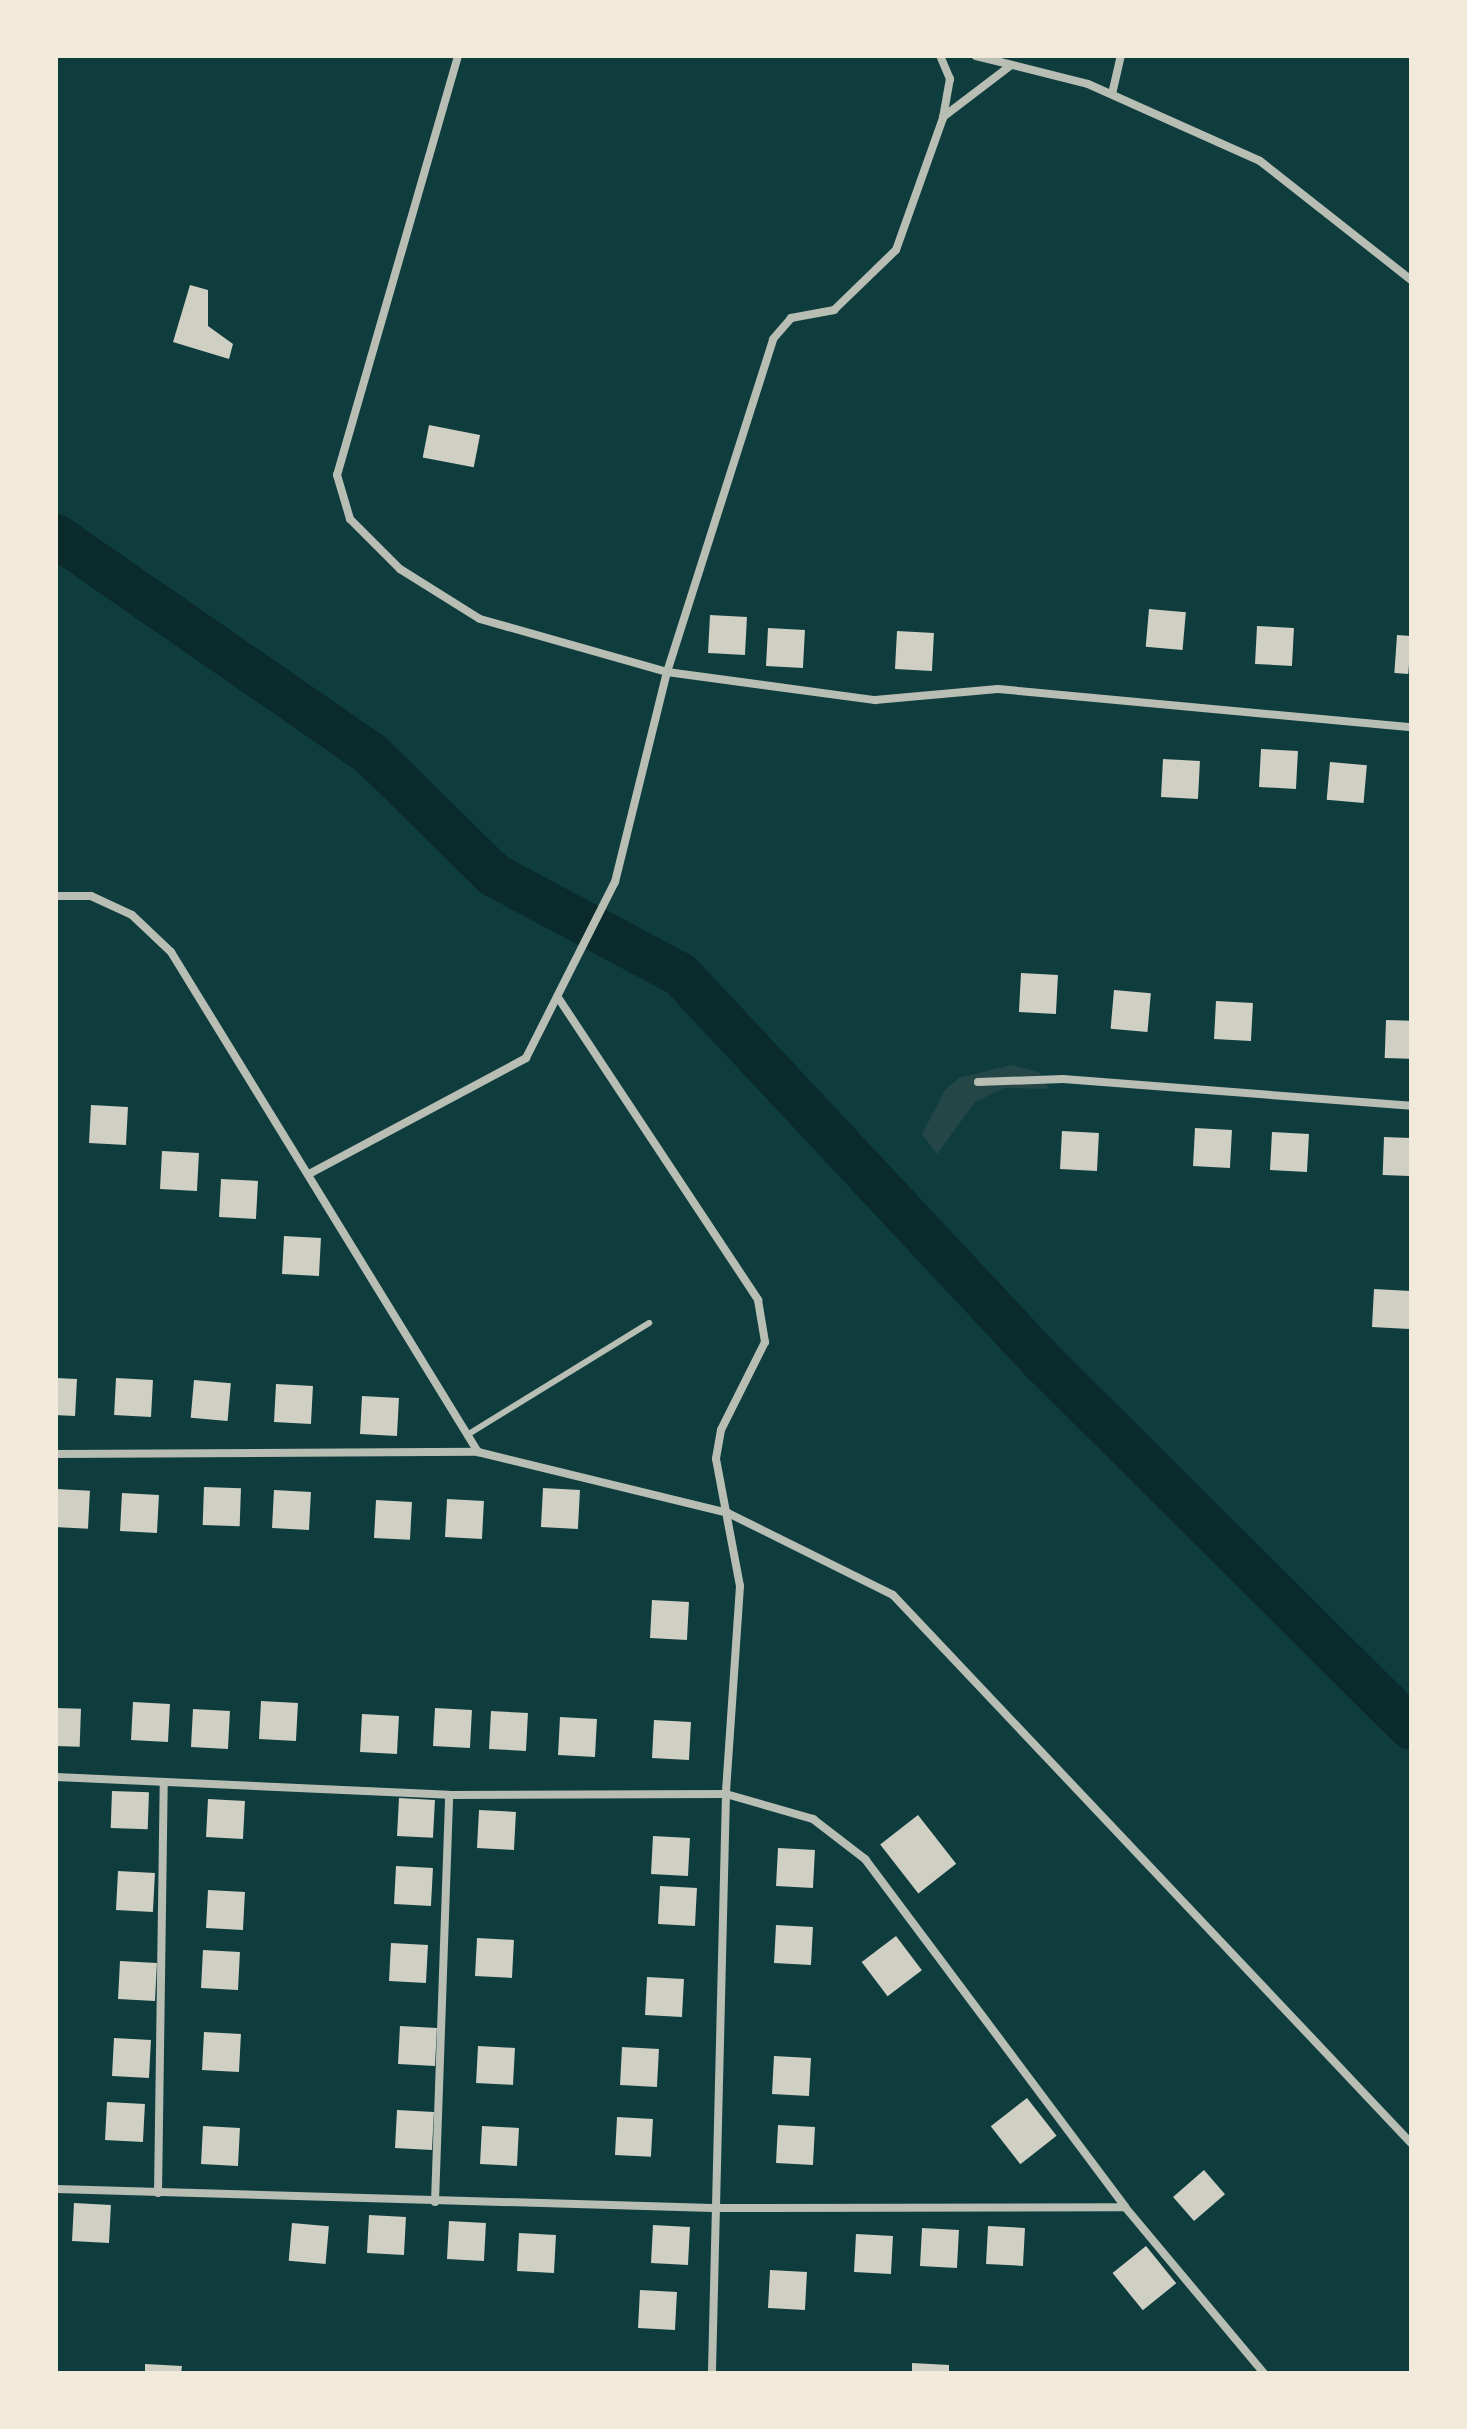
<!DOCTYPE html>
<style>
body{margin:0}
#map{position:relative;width:1467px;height:2429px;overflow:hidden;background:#0f3d3e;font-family:Arial,sans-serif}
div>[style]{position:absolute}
.green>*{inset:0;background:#244646}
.river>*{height:44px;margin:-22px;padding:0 22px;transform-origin:22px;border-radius:22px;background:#0a2a2b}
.building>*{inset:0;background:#cfcfc3;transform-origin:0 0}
.service>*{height:6px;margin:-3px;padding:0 3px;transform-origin:3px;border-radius:3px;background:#b8beb3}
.minor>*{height:8px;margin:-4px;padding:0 4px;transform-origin:4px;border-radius:4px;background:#b8beb3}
span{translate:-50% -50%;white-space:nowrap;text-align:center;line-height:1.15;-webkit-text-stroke:6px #f1e9da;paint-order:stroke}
.frame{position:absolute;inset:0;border:58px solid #f1e9da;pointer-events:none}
</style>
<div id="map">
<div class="green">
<div style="clip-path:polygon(1011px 1065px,1039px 1072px,1049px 1089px,1004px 1088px,975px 1102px,937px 1154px,922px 1134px,945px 1090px,959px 1078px)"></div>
</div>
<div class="river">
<div style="left:56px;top:536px;width:384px;rotate:34.7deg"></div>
<div style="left:372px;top:755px;width:171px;rotate:44.5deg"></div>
<div style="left:494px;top:875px;width:212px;rotate:28.1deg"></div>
<div style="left:681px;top:975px;width:530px;rotate:46.91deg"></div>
<div style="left:1043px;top:1362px;width:519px;rotate:44.84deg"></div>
</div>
<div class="building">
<div style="clip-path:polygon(190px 285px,208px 290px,208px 326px,233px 344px,229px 359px,173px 342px)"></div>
<div style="left:429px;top:425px;width:52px;height:33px;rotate:11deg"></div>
<div style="left:1149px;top:609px;width:37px;height:38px;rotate:5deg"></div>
<div style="left:710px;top:615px;width:37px;height:38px;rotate:3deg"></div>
<div style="left:1257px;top:626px;width:37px;height:38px;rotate:3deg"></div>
<div style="left:768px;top:628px;width:37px;height:38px;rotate:3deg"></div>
<div style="left:897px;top:631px;width:37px;height:38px;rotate:3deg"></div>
<div style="left:1397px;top:635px;width:14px;height:38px;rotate:4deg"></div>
<div style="left:1261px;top:749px;width:37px;height:38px;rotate:3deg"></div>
<div style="left:1163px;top:759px;width:37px;height:38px;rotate:3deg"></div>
<div style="left:1330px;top:762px;width:37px;height:38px;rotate:5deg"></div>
<div style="left:1021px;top:973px;width:37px;height:39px;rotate:3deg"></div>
<div style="left:1114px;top:990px;width:37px;height:39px;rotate:5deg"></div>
<div style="left:1216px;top:1001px;width:37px;height:38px;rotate:3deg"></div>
<div style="left:1386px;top:1020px;width:25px;height:38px;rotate:2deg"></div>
<div style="left:91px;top:1105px;width:37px;height:38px;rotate:3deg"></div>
<div style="left:1195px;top:1128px;width:37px;height:38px;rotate:3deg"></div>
<div style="left:1062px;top:1131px;width:37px;height:38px;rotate:3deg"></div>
<div style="left:1272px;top:1132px;width:37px;height:38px;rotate:3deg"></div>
<div style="left:1384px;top:1137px;width:27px;height:38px;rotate:2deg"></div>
<div style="left:162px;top:1151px;width:37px;height:38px;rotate:3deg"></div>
<div style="left:221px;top:1179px;width:37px;height:38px;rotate:3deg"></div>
<div style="left:284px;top:1236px;width:37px;height:38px;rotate:3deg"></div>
<div style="left:1374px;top:1289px;width:37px;height:38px;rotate:3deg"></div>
<div style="left:56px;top:1378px;width:21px;height:37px;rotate:3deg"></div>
<div style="left:116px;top:1378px;width:37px;height:37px;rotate:3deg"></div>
<div style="left:194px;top:1380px;width:37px;height:38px;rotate:5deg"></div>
<div style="left:276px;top:1384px;width:37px;height:38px;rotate:3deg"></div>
<div style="left:362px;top:1396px;width:37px;height:38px;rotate:3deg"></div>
<div style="left:204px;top:1487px;width:37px;height:38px;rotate:2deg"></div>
<div style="left:543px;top:1488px;width:37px;height:39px;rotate:3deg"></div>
<div style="left:56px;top:1489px;width:34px;height:38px;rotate:3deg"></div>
<div style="left:274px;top:1490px;width:37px;height:38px;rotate:3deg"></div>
<div style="left:122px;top:1493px;width:37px;height:38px;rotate:3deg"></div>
<div style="left:447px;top:1499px;width:37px;height:38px;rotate:3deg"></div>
<div style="left:376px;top:1500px;width:36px;height:38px;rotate:3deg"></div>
<div style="left:652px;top:1600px;width:37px;height:38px;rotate:3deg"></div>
<div style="left:261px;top:1701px;width:37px;height:38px;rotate:3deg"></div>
<div style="left:133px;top:1702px;width:37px;height:38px;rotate:3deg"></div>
<div style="left:56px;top:1708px;width:25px;height:38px;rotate:2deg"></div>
<div style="left:435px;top:1708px;width:37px;height:38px;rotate:3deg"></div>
<div style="left:193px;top:1709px;width:37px;height:38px;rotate:3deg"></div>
<div style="left:491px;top:1711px;width:37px;height:38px;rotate:3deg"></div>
<div style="left:362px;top:1714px;width:37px;height:38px;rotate:3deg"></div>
<div style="left:560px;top:1717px;width:37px;height:38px;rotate:3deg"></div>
<div style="left:654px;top:1720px;width:37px;height:38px;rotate:3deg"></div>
<div style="left:112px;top:1791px;width:37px;height:37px;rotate:2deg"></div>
<div style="left:399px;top:1798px;width:36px;height:38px;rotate:3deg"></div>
<div style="left:208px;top:1799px;width:37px;height:38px;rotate:3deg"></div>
<div style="left:479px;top:1810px;width:37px;height:38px;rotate:3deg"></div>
<div style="left:918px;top:1815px;width:62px;height:48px;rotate:52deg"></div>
<div style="left:653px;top:1836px;width:37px;height:38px;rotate:3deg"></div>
<div style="left:778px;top:1848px;width:37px;height:38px;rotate:3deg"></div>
<div style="left:396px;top:1866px;width:37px;height:38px;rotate:3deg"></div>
<div style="left:118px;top:1871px;width:37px;height:39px;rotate:3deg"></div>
<div style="left:660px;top:1886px;width:37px;height:38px;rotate:3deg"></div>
<div style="left:208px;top:1890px;width:37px;height:38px;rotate:3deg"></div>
<div style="left:776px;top:1925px;width:37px;height:38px;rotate:3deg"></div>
<div style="left:896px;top:1936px;width:43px;height:43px;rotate:53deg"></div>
<div style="left:477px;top:1938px;width:37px;height:38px;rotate:3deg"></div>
<div style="left:391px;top:1943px;width:37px;height:38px;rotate:3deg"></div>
<div style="left:203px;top:1950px;width:37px;height:38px;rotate:3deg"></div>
<div style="left:120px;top:1961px;width:37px;height:38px;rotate:3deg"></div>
<div style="left:647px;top:1977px;width:37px;height:38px;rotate:3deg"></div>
<div style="left:400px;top:2026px;width:37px;height:38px;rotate:3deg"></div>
<div style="left:204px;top:2032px;width:37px;height:38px;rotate:3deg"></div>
<div style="left:114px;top:2038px;width:37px;height:38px;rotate:3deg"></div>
<div style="left:478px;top:2046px;width:37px;height:37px;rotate:3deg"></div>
<div style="left:622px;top:2047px;width:37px;height:38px;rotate:3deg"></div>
<div style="left:774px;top:2056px;width:37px;height:38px;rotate:3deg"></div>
<div style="left:1027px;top:2098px;width:48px;height:46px;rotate:52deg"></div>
<div style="left:107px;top:2102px;width:38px;height:38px;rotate:3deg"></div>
<div style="left:397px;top:2110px;width:37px;height:38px;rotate:3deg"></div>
<div style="left:617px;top:2117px;width:36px;height:38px;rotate:3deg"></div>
<div style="left:778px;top:2125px;width:37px;height:38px;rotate:3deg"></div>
<div style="left:203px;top:2126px;width:37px;height:38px;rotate:3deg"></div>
<div style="left:482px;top:2126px;width:37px;height:38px;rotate:3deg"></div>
<div style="left:1204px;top:2170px;width:32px;height:41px;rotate:49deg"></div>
<div style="left:74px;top:2203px;width:37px;height:38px;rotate:3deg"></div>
<div style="left:369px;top:2215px;width:37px;height:38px;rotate:3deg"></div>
<div style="left:449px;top:2221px;width:37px;height:38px;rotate:3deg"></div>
<div style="left:292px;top:2223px;width:37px;height:38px;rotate:5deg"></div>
<div style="left:653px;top:2225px;width:37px;height:38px;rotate:3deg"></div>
<div style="left:988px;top:2226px;width:37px;height:38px;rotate:3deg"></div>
<div style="left:922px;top:2228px;width:37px;height:38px;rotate:3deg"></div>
<div style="left:519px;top:2233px;width:37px;height:38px;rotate:3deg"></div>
<div style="left:856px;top:2234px;width:37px;height:38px;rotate:3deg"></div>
<div style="left:1146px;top:2246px;width:48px;height:43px;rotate:51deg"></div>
<div style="left:770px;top:2270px;width:37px;height:38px;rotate:3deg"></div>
<div style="left:640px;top:2290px;width:37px;height:38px;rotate:3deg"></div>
<div style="clip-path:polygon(912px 2363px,949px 2365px,949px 2373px,912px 2373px)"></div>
<div style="clip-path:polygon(145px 2364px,182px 2366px,181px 2373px,145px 2373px)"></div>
</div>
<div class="service">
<div style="left:467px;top:1435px;width:214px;rotate:-31.6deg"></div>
</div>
<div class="minor">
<div style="left:458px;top:56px;width:436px;rotate:106.1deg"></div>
<div style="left:337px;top:475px;width:46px;rotate:73.5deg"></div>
<div style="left:350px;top:519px;width:71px;rotate:45deg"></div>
<div style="left:400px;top:569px;width:94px;rotate:32deg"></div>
<div style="left:480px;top:619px;width:194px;rotate:15.8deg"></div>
<div style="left:667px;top:672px;width:210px;rotate:7.7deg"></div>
<div style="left:875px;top:700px;width:123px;rotate:-5.1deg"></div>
<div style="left:998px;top:689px;width:415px;rotate:5.3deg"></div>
<div style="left:976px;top:56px;width:115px;rotate:14deg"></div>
<div style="left:1088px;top:84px;width:188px;rotate:24.1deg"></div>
<div style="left:1260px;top:161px;width:192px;rotate:38.2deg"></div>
<div style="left:1112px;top:94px;width:39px;rotate:-77deg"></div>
<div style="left:943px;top:117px;width:84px;rotate:-37.3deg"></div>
<div style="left:56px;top:896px;width:35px"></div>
<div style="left:91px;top:896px;width:45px;rotate:24.9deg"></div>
<div style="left:132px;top:915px;width:54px;rotate:43.5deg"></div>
<div style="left:171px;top:952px;width:587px;rotate:58.45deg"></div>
<div style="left:478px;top:1452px;width:257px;rotate:13.7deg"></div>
<div style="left:728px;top:1513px;width:184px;rotate:26.4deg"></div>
<div style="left:893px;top:1595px;width:754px;rotate:46.61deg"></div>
<div style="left:559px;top:999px;width:361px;rotate:56.5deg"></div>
<div style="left:758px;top:1300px;width:43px;rotate:80.5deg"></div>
<div style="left:765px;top:1342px;width:98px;rotate:116.6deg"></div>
<div style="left:721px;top:1430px;width:29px;rotate:100deg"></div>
<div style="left:716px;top:1459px;width:129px;rotate:79.3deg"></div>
<div style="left:740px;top:1586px;width:208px;rotate:93.9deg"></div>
<div style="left:726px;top:1794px;width:579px;rotate:91.39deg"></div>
<div style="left:978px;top:1082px;width:85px;rotate:-2deg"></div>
<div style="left:1063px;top:1079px;width:349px;rotate:4.4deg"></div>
<div style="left:309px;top:1174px;width:246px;rotate:-28.1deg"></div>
<div style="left:526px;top:1058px;width:197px;rotate:-63.2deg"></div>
<div style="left:615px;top:882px;width:216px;rotate:-76.1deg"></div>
<div style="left:667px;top:672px;width:349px;rotate:-72.3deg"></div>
<div style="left:773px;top:339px;width:28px;rotate:-49deg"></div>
<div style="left:791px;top:318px;width:44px;rotate:-10.5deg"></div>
<div style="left:834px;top:310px;width:86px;rotate:-44.1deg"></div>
<div style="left:896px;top:250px;width:140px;rotate:-70.4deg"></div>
<div style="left:943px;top:118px;width:40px;rotate:-80deg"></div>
<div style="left:950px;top:79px;width:25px;rotate:-113deg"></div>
<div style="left:56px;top:1454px;width:422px;rotate:-0.3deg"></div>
<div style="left:56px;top:1777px;width:393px;rotate:2.6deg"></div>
<div style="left:449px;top:1795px;width:277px;rotate:-0.2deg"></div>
<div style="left:726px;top:1794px;width:91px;rotate:16deg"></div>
<div style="left:813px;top:1819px;width:66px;rotate:37.6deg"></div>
<div style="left:865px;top:1859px;width:434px;rotate:53.2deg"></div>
<div style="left:1125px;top:2207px;width:217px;rotate:50.1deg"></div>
<div style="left:56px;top:2189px;width:657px;rotate:1.66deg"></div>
<div style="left:713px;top:2208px;width:412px;rotate:-0.1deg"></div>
<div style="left:158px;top:2193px;width:411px;rotate:-89.2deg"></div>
<div style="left:435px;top:2202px;width:407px;rotate:-88deg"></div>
</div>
<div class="frame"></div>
</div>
